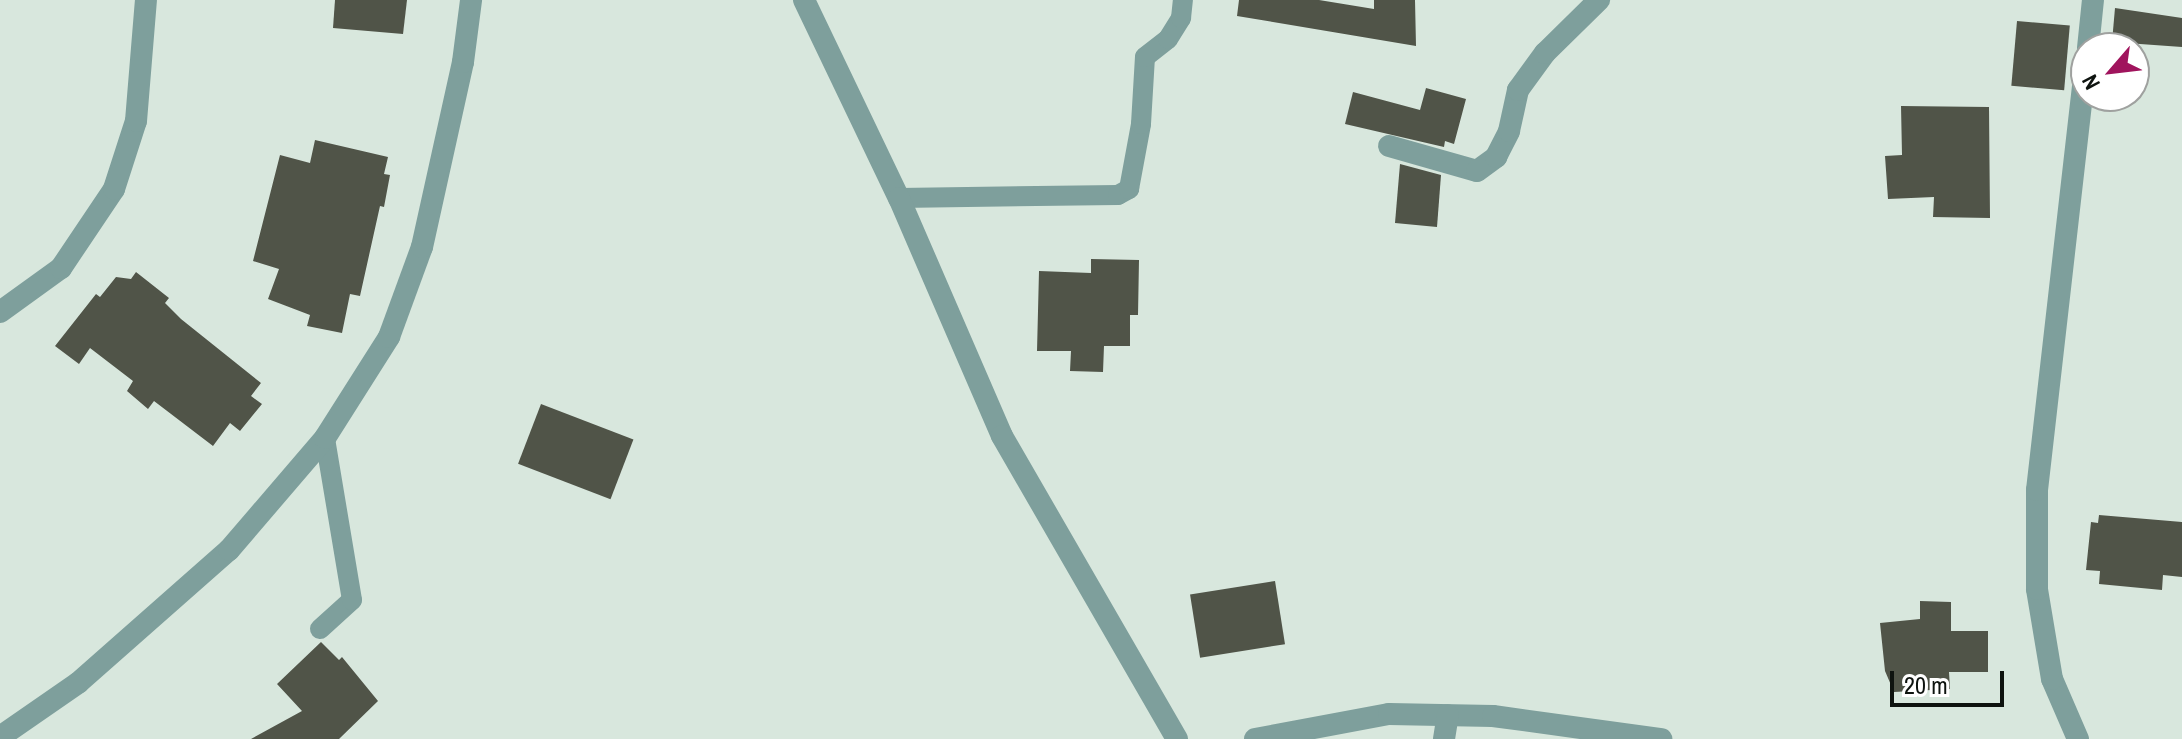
<!DOCTYPE html>
<style>
body{margin:0}
#map{position:relative;width:2182px;height:739px;overflow:hidden;background:#d8e7dd;font-family:"Archivo Narrow",sans-serif}
div>[style]{position:absolute}
.building>*{inset:0;background:#505448;transform-origin:0 0}
.service>*{height:20px;margin:-10px;padding:0 10px;transform-origin:10px;border-radius:10px;background:#7e9f9c}
.minor>*{height:22px;margin:-11px;padding:0 11px;transform-origin:11px;border-radius:11px;background:#7e9f9c}
span{translate:-50% -50%;white-space:nowrap;text-align:center;line-height:1.15;-webkit-text-stroke:8px #fff;paint-order:stroke}
.north{position:absolute;left:2070px;top:32px;width:80px;height:80px;box-sizing:border-box;background:#fff;border:2px solid #9fa19f;border-radius:50%;rotate:242deg;font-size:22px;font-weight:700;line-height:32px;text-align:center;color:#0e130f}
.north::after{content:'';display:block;margin:auto;width:28px;height:36px;background:#a0145d;clip-path:polygon(50% 0,100% 100%,50% 72%,0 100%)}
.scale{position:absolute;left:1890px;top:671px;width:114px;height:36px;box-sizing:border-box;border:4px solid #0e130f;border-top:0;padding-left:10px;font-size:24px;line-height:28px;white-space:nowrap;color:#0e130f;-webkit-text-stroke:6px #fff;paint-order:stroke}
</style>
<div id="map">
<div class="building">
<div style="clip-path:polygon(335px 0,407px 0,403px 34px,333px 28px)"></div>
<div style="clip-path:polygon(1239px 0,1319px 0,1374px 9px,1374px 0,1415px 0,1416px 46px,1237px 16px)"></div>
<div style="clip-path:polygon(2115px 8px,2182px 18px,2182px 47px,2112px 42px)"></div>
<div style="left:2017px;top:21px;width:53px;height:65px;rotate:5deg"></div>
<div style="clip-path:polygon(1426px 88px,1466px 99px,1454px 144px,1445px 141px,1444px 147px,1345px 124px,1353px 92px,1420px 110px)"></div>
<div style="clip-path:polygon(1901px 106px,1989px 107px,1990px 218px,1933px 217px,1934px 197px,1888px 199px,1885px 156px,1902px 155px)"></div>
<div style="clip-path:polygon(315px 140px,388px 157px,384px 174px,390px 175px,384px 207px,380px 206px,360px 296px,350px 294px,342px 333px,307px 326px,310px 315px,268px 299px,279px 269px,253px 261px,280px 155px,310px 163px)"></div>
<div style="clip-path:polygon(1400px 164px,1441px 175px,1437px 227px,1395px 223px)"></div>
<div style="clip-path:polygon(1091px 259px,1139px 260px,1138px 315px,1130px 315px,1130px 346px,1104px 346px,1103px 372px,1070px 371px,1071px 351px,1037px 351px,1039px 271px,1091px 273px)"></div>
<div style="clip-path:polygon(136px 272px,169px 298px,165px 303px,181px 319px,261px 383px,251px 396px,262px 404px,240px 431px,230px 423px,213px 446px,154px 401px,148px 409px,127px 391px,133px 381px,90px 348px,79px 364px,55px 346px,96px 294px,100px 297px,116px 277px,131px 279px)"></div>
<div style="left:541px;top:404px;width:99px;height:64px;rotate:21deg"></div>
<div style="clip-path:polygon(2099px 515px,2182px 522px,2182px 577px,2163px 575px,2162px 590px,2099px 584px,2100px 571px,2086px 570px,2091px 522px,2098px 523px)"></div>
<div style="left:1275px;top:581px;width:64px;height:86px;rotate:81deg"></div>
<div style="clip-path:polygon(1920px 601px,1951px 602px,1951px 631px,1988px 631px,1988px 672px,1949px 672px,1950px 689px,1894px 692px,1885px 671px,1880px 623px,1920px 619px)"></div>
<div style="clip-path:polygon(321px 642px,339px 660px,342px 657px,378px 701px,339px 739px,251px 739px,302px 711px,277px 684px)"></div>
</div>
<div class="service">
<div style="left:899px;top:198px;width:219px;rotate:-0.8deg"></div>
<div style="left:1118px;top:195px;width:13px;rotate:-29deg"></div>
<div style="left:1129px;top:189px;width:66px;rotate:-79.5deg"></div>
<div style="left:1141px;top:124px;width:67px;rotate:-86.6deg"></div>
<div style="left:1145px;top:57px;width:29px;rotate:-38deg"></div>
<div style="left:1168px;top:39px;width:25px;rotate:-58deg"></div>
<div style="left:1181px;top:18px;width:18px;rotate:-84deg"></div>
<div style="left:320px;top:629px;width:43px;rotate:-42.2deg"></div>
<div style="left:352px;top:600px;width:164px;rotate:-99.5deg"></div>
</div>
<div class="minor">
<div style="left:804px;top:0;width:220px;rotate:64.4deg"></div>
<div style="left:899px;top:198px;width:259px;rotate:66.6deg"></div>
<div style="left:1002px;top:436px;width:350px;rotate:60deg"></div>
<div style="left:2088px;top:48px;width:48px;rotate:-84.1deg"></div>
<div style="left:1389px;top:146px;width:91px;rotate:15.9deg"></div>
<div style="left:1477px;top:171px;width:24px;rotate:-36deg"></div>
<div style="left:1496px;top:157px;width:29px;rotate:-63deg"></div>
<div style="left:1509px;top:131px;width:42px;rotate:-77.6deg"></div>
<div style="left:1518px;top:90px;width:46px;rotate:-53.9deg"></div>
<div style="left:1545px;top:53px;width:76px;rotate:-44.5deg"></div>
<div style="left:0;top:312px;width:75px;rotate:-35.8deg"></div>
<div style="left:61px;top:268px;width:95px;rotate:-56.1deg"></div>
<div style="left:114px;top:189px;width:71px;rotate:-72.1deg"></div>
<div style="left:136px;top:121px;width:121px;rotate:-85.3deg"></div>
<div style="left:0;top:737px;width:95px;rotate:-34.7deg"></div>
<div style="left:78px;top:683px;width:201px;rotate:-41.4deg"></div>
<div style="left:229px;top:550px;width:148px;rotate:-49.4deg"></div>
<div style="left:325px;top:438px;width:120px;rotate:-57.6deg"></div>
<div style="left:389px;top:337px;width:96px;rotate:-69.9deg"></div>
<div style="left:422px;top:247px;width:189px;rotate:-77.5deg"></div>
<div style="left:463px;top:62px;width:63px;rotate:-82.6deg"></div>
<div style="left:1255px;top:739px;width:136px;rotate:-10.6deg"></div>
<div style="left:1389px;top:714px;width:104px;rotate:1.1deg"></div>
<div style="left:1493px;top:716px;width:170px;rotate:7.8deg"></div>
<div style="left:1444px;top:739px;width:24px;rotate:-81deg"></div>
<div style="left:2078px;top:739px;width:65px;rotate:-113.4deg"></div>
<div style="left:2052px;top:679px;width:91px;rotate:-99.5deg"></div>
<div style="left:2037px;top:589px;width:99px;rotate:-90deg"></div>
<div style="left:2037px;top:490px;width:431px;rotate:-83.5deg"></div>
</div>
<div class="north">N</div>
<div class="scale">20 m</div>
</div>
